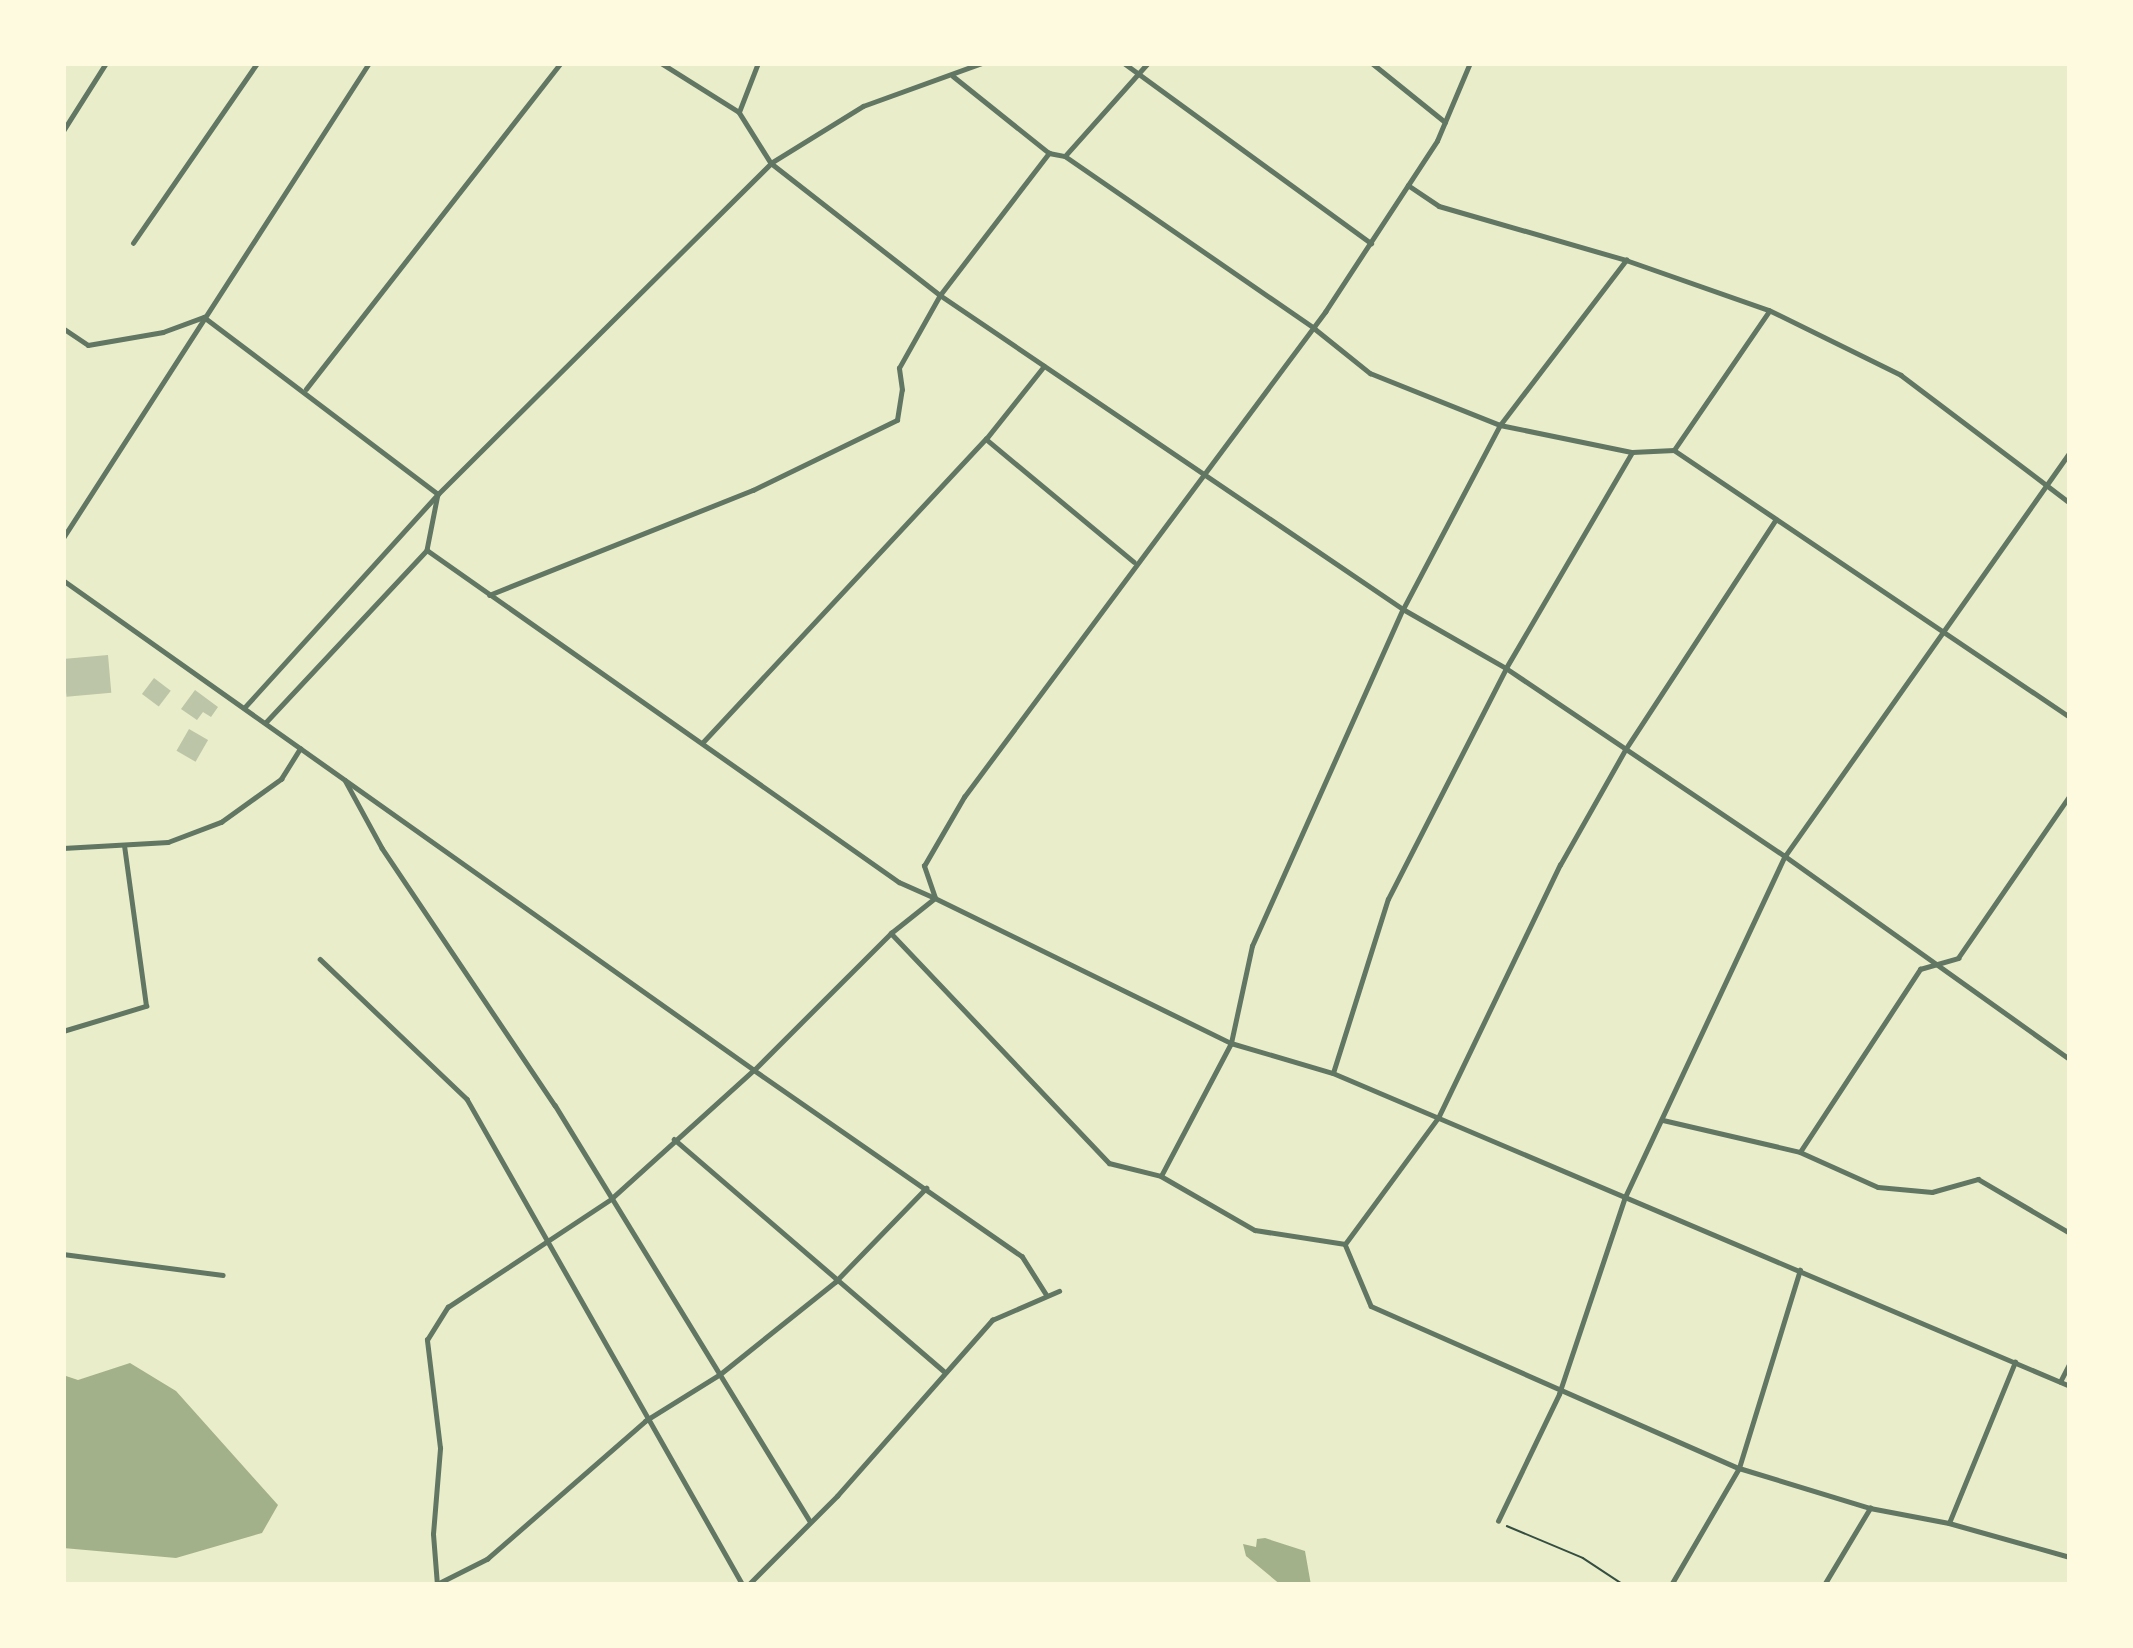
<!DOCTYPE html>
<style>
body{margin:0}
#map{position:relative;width:2133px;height:1648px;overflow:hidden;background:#e9edc9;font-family:"Libre Baskerville",serif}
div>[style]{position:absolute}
.water>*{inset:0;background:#a3b18a}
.building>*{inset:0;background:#bcc5a7;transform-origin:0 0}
.path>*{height:1.5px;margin:-0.75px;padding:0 0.75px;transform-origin:0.75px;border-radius:0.75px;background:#344e41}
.minor>*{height:4.5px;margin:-2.25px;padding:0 2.25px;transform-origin:2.25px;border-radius:2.25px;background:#617663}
.tertiary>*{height:4.5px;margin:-2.25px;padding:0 2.25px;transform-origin:2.25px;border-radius:2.25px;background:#617663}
span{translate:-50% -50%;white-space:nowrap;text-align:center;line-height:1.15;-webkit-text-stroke:12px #fefae0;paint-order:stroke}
.frame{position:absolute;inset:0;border:66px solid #fefae0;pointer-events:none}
</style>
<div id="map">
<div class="water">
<div style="clip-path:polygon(130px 1363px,176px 1391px,278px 1505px,262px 1533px,176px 1558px,63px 1548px,63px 1375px,78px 1380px)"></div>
<div style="clip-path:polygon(1265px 1538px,1305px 1551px,1311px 1585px,1281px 1585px,1246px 1556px,1243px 1544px,1256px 1547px,1257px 1539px)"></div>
</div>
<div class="building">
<div style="left:108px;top:655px;width:38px;height:45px;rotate:85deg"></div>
<div style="left:154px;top:678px;width:21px;height:20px;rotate:37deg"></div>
<div style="clip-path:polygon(195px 690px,218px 707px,211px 717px,203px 712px,197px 720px,181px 709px)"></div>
<div style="left:189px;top:729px;width:22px;height:25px;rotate:30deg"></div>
</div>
<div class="path">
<div style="left:1507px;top:1526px;width:82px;rotate:22.8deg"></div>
<div style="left:1583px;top:1558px;width:49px;rotate:33.4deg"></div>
</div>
<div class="minor">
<div style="left:661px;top:63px;width:92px;rotate:32.1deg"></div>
<div style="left:739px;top:112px;width:60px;rotate:57.9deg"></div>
<div style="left:771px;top:163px;width:214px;rotate:38deg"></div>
<div style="left:940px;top:295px;width:559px;rotate:34.14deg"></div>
<div style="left:1403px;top:609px;width:119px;rotate:29.8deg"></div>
<div style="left:1506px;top:668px;width:336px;rotate:34deg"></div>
<div style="left:1785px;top:856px;width:350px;rotate:35.5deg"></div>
<div style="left:1124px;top:63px;width:306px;rotate:36.1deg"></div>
<div style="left:1372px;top:63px;width:94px;rotate:38.9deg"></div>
<div style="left:953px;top:76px;width:123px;rotate:38.7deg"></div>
<div style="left:1049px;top:153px;width:16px;rotate:11deg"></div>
<div style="left:1065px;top:156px;width:303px;rotate:34.6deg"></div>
<div style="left:1314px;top:328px;width:72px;rotate:38.8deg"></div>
<div style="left:1370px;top:373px;width:140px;rotate:21.8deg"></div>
<div style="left:1500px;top:425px;width:135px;rotate:11.6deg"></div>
<div style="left:1632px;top:452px;width:42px;rotate:-2.7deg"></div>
<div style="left:1674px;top:450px;width:478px;rotate:34deg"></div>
<div style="left:739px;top:112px;width:53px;rotate:-68.8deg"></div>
<div style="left:63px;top:131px;width:80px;rotate:-57.7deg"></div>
<div style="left:1065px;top:156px;width:125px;rotate:-48.3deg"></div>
<div style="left:1408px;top:185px;width:37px;rotate:34deg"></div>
<div style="left:1439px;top:206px;width:195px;rotate:16.1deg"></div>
<div style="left:1626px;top:260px;width:151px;rotate:19.3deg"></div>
<div style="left:1769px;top:310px;width:147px;rotate:26.2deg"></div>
<div style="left:1901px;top:375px;width:212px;rotate:37.1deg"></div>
<div style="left:133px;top:243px;width:219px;rotate:-55.4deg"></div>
<div style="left:63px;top:328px;width:30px;rotate:34deg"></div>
<div style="left:88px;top:345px;width:76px;rotate:-9.8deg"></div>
<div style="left:163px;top:332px;width:44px;rotate:-20.1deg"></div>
<div style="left:204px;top:317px;width:293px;rotate:37.1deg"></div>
<div style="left:438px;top:494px;width:57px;rotate:101.1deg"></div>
<div style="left:427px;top:550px;width:577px;rotate:35.12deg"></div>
<div style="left:899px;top:882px;width:39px;rotate:24deg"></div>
<div style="left:306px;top:389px;width:414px;rotate:-52deg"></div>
<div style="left:986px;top:439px;width:192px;rotate:39.7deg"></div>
<div style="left:1674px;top:450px;width:168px;rotate:-55.6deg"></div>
<div style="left:63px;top:538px;width:565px;rotate:-57.21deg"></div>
<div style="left:489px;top:595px;width:284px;rotate:-21.7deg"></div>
<div style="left:753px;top:490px;width:160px;rotate:-25.9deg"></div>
<div style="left:897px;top:420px;width:30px;rotate:-81deg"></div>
<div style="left:902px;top:390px;width:22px;rotate:-98deg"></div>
<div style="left:899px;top:368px;width:84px;rotate:-60.7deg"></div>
<div style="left:940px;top:295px;width:179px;rotate:-52.5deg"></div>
<div style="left:244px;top:708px;width:289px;rotate:-47.8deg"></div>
<div style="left:438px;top:494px;width:470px;rotate:-44.8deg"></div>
<div style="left:771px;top:163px;width:108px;rotate:-31.8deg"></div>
<div style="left:863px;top:106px;width:127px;rotate:-19.9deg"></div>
<div style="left:265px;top:723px;width:237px;rotate:-46.9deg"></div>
<div style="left:703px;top:742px;width:415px;rotate:-47deg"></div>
<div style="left:986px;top:439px;width:93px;rotate:-51.5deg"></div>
<div style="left:345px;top:780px;width:77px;rotate:61.4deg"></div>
<div style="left:382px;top:848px;width:310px;rotate:56.1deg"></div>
<div style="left:555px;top:1105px;width:488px;rotate:58.5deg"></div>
<div style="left:63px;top:848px;width:105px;rotate:-3.3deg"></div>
<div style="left:168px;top:842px;width:57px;rotate:-20.7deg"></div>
<div style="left:221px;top:822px;width:74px;rotate:-35.6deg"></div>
<div style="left:281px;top:779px;width:36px;rotate:-58deg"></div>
<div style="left:935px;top:898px;width:34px;rotate:-109deg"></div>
<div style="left:924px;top:866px;width:80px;rotate:-59.9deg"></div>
<div style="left:964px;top:797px;width:605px;rotate:-53.34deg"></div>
<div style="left:1325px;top:312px;width:204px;rotate:-56.8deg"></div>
<div style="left:1437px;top:141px;width:85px;rotate:-67.1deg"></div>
<div style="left:891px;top:933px;width:317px;rotate:46.5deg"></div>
<div style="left:1109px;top:1163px;width:54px;rotate:14deg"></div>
<div style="left:1161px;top:1176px;width:108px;rotate:29.9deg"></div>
<div style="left:1255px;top:1230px;width:91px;rotate:8.8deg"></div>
<div style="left:1345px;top:1244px;width:67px;rotate:67.2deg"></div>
<div style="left:1371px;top:1306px;width:402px;rotate:23.8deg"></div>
<div style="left:1739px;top:1468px;width:137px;rotate:17deg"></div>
<div style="left:1870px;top:1508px;width:80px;rotate:10.8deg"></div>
<div style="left:1949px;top:1523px;width:126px;rotate:15.7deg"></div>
<div style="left:320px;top:959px;width:203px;rotate:43.6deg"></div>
<div style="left:467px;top:1099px;width:559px;rotate:60.41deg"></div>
<div style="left:63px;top:1031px;width:87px;rotate:-16.8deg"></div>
<div style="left:146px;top:1006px;width:162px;rotate:-97.8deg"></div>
<div style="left:754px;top:1070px;width:326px;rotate:34.8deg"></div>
<div style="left:1022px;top:1256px;width:45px;rotate:57.7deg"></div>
<div style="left:1333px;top:1073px;width:182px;rotate:-72.5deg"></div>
<div style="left:1388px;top:899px;width:259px;rotate:-62.9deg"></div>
<div style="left:1506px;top:668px;width:248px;rotate:-59.7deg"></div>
<div style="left:1663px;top:1120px;width:141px;rotate:13.1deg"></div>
<div style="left:1800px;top:1152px;width:85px;rotate:24.2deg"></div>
<div style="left:1878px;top:1187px;width:54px;rotate:5.3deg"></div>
<div style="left:1932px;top:1192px;width:48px;rotate:-15.8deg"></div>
<div style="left:1978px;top:1179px;width:107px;rotate:30.4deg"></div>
<div style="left:674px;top:1139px;width:355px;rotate:40.7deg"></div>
<div style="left:1800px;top:1152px;width:219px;rotate:-56.7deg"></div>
<div style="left:1920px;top:969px;width:40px;rotate:-16deg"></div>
<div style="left:1958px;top:958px;width:198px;rotate:-55.5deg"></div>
<div style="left:1161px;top:1176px;width:150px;rotate:-62.2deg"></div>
<div style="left:1231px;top:1043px;width:99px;rotate:-77.8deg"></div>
<div style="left:1252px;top:946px;width:369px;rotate:-65.9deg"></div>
<div style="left:1403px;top:609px;width:208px;rotate:-62.2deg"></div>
<div style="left:1500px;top:425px;width:208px;rotate:-52.6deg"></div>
<div style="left:1345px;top:1244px;width:157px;rotate:-53.6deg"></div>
<div style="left:1438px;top:1118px;width:281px;rotate:-64.3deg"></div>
<div style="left:1560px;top:865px;width:132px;rotate:-60.5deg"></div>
<div style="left:1625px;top:750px;width:274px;rotate:-56.8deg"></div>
<div style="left:63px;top:1254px;width:161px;rotate:7.5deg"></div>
<div style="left:2060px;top:1382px;width:22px;rotate:-63deg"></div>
<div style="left:1498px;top:1521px;width:141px;rotate:-64.3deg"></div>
<div style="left:1559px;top:1394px;width:208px;rotate:-71.5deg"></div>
<div style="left:1625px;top:1197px;width:377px;rotate:-64.9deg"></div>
<div style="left:1785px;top:856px;width:494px;rotate:-54.8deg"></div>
<div style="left:1949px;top:1523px;width:174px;rotate:-67.7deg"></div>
<div style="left:439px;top:1583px;width:54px;rotate:-26.6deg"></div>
<div style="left:487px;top:1559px;width:210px;rotate:-41.1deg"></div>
<div style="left:645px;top:1421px;width:87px;rotate:-31.9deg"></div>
<div style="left:719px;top:1375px;width:149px;rotate:-38.7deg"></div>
<div style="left:835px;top:1282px;width:131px;rotate:-45.9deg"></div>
<div style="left:748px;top:1585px;width:126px;rotate:-45deg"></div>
<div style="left:837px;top:1496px;width:235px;rotate:-48.6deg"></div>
<div style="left:992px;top:1320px;width:73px;rotate:-23.4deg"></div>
<div style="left:1671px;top:1585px;width:135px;rotate:-59.8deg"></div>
<div style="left:1739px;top:1468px;width:207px;rotate:-72.9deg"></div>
<div style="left:1824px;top:1585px;width:90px;rotate:-59.1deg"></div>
</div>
<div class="tertiary">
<div style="left:63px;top:580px;width:846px;rotate:35.33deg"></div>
<div style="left:437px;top:1585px;width:51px;rotate:-94.5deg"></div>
<div style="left:433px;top:1534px;width:86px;rotate:-85.3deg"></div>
<div style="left:440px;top:1448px;width:109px;rotate:-96.9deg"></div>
<div style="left:427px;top:1340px;width:39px;rotate:-58deg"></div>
<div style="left:448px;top:1307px;width:196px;rotate:-33.5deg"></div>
<div style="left:611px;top:1199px;width:193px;rotate:-42.1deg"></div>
<div style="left:754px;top:1070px;width:194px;rotate:-45deg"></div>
<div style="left:891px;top:933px;width:56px;rotate:-38.5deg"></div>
<div style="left:935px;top:898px;width:330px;rotate:26.1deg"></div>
<div style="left:1231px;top:1043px;width:106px;rotate:16.4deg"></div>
<div style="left:1333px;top:1073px;width:801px;rotate:23.01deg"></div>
</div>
<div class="frame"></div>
</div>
